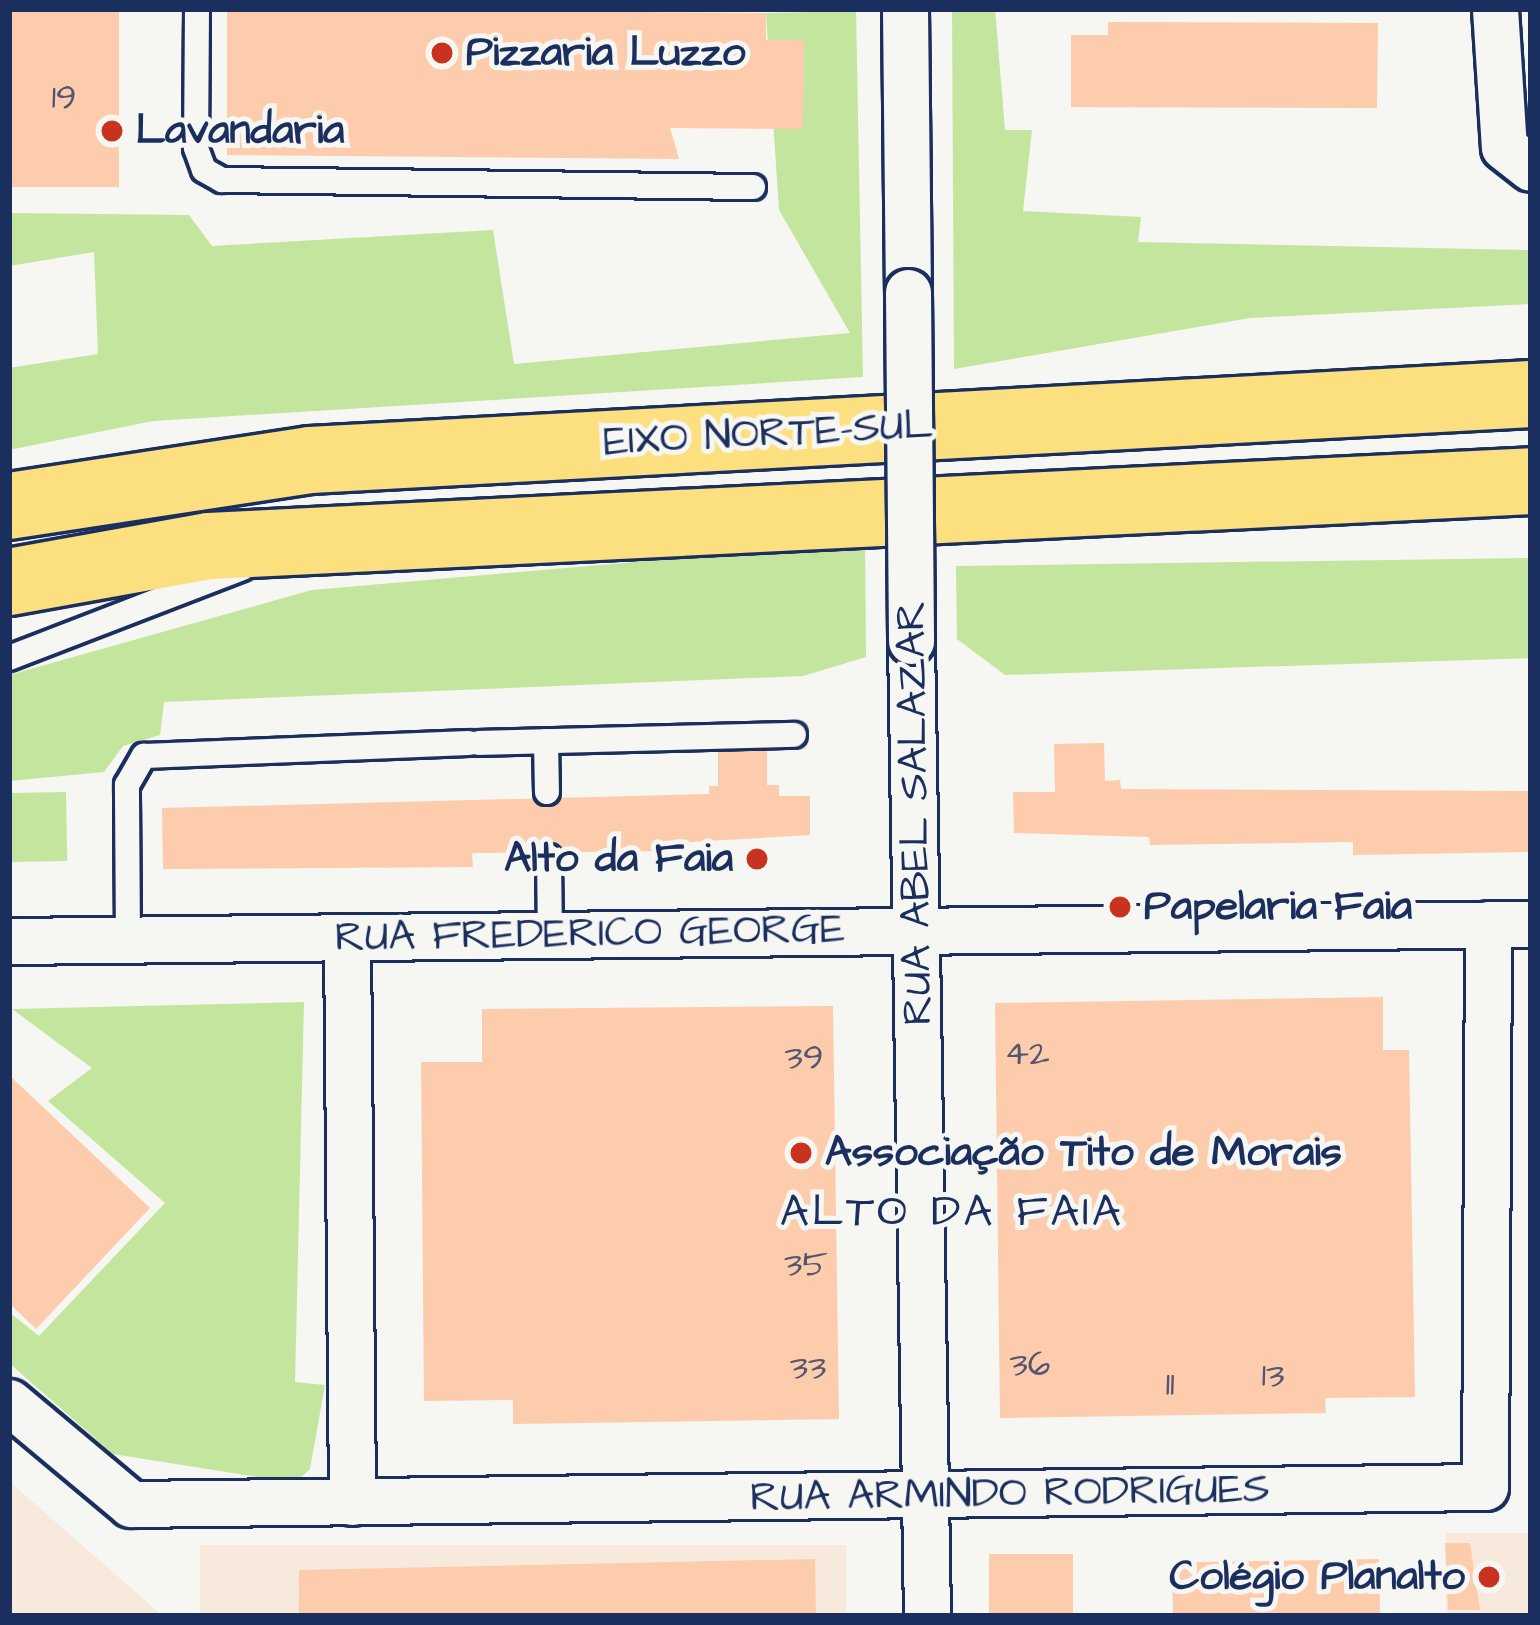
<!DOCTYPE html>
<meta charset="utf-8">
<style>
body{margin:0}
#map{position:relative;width:1540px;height:1625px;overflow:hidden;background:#f6f6f2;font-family:"Architects Daughter",sans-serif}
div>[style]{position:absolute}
.built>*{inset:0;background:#f8e9dd;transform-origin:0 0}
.green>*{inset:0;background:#c4e59d;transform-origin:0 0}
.building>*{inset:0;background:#fcccac;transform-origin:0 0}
.roads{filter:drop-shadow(3px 0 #1b2f5e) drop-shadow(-3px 0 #1b2f5e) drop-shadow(0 3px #1b2f5e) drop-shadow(0 -3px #1b2f5e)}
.lane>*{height:24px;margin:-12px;padding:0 12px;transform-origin:12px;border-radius:12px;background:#f6f6f2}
.street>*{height:45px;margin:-22.5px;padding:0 22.5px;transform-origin:22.5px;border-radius:22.5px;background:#f6f6f2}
.highway>*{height:66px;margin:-33px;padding:0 33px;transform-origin:33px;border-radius:33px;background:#fce080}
.bridges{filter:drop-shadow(3px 0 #1b2f5e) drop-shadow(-3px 0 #1b2f5e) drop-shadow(0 3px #1b2f5e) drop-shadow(0 -3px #1b2f5e)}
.street-bridge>*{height:45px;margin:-22.5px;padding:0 22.5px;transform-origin:22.5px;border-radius:22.5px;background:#f6f6f2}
.dots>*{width:33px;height:33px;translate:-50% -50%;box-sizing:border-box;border:6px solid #f6f6f2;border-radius:50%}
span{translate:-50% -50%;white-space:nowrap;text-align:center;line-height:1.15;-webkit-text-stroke:10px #f6f6f2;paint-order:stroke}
.number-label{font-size:36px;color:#535672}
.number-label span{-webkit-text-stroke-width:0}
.poi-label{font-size:42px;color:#1b2f5e;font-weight:700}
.left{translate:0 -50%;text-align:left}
.right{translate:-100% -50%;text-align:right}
.street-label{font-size:42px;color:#1b2f5e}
.neighbourhood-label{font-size:45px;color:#1b2f5e;letter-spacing:3px}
.frame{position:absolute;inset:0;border:12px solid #1b2f5e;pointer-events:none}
</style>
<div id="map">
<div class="built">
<div style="clip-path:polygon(9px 1481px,163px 1616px,9px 1616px)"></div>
<div style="left:1531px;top:1533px;width:83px;height:85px;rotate:90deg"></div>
<div style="left:846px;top:1545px;width:71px;height:646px;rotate:90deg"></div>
</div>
<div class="green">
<div style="clip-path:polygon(952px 9px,995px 9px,1005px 130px,1032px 130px,1023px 211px,1141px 217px,1138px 242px,1529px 250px,1531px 228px,1531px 304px,1250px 318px,954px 369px)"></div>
<div style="clip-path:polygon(856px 11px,863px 377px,153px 421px,9px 450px,9px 368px,98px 354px,94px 252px,9px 266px,9px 213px,189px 215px,212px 246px,493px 230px,514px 364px,850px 333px,779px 210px,766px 13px)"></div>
<div style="clip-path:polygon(865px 542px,866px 657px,803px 676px,164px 702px,160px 735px,123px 746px,104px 772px,9px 781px,9px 675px,312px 590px)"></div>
<div style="clip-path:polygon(1531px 558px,1531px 658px,1005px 675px,957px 639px,956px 566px)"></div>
<div style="left:66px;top:792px;width:69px;height:57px;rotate:89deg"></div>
<div style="clip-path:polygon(304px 1002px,295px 1382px,325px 1385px,310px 1469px,295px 1483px,113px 1454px,9px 1363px,9px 1312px,39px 1336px,165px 1203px,48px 1101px,92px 1068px,12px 1009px)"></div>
</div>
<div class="building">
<div style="left:9px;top:9px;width:110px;height:178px"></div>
<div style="clip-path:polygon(227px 9px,766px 13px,766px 40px,804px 40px,803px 129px,670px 128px,679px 159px,227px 155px)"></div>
<div style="clip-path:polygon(1108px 22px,1378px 23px,1377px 108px,1071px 107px,1071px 35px,1108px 35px)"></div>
<div style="clip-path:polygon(1104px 743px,1105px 781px,1120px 780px,1121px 789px,1531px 791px,1531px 852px,1353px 855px,1353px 842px,1150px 845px,1149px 837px,1014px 833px,1013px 792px,1055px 792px,1054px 744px)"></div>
<div style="clip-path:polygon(767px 747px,767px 785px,779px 785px,779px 796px,810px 796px,810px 835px,675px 843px,675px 851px,472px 853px,473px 867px,163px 869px,162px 808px,709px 794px,709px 786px,718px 786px,718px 748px)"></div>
<div style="clip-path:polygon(1383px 997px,1383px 1050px,1409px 1050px,1415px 1397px,1325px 1398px,1326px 1413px,1000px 1418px,995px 1003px)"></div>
<div style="clip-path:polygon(833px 1006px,839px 1419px,513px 1424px,513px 1400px,424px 1401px,421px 1062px,482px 1062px,482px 1009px)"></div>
<div style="clip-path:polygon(9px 1075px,150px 1208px,36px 1329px,9px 1303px)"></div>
<div style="clip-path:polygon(1445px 1543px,1470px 1543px,1480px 1610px,1448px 1610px)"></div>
<div style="left:1073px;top:1554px;width:62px;height:84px;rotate:90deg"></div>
<div style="clip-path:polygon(815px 1559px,816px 1616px,299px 1616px,299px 1570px)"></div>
<div style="left:1379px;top:1559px;width:57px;height:207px;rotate:89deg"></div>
</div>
<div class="roads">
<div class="lane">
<div style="left:197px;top:9px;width:139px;rotate:90.4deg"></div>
<div style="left:196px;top:148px;width:23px;rotate:70deg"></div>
<div style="left:204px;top:170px;width:21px;rotate:29deg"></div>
<div style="left:222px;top:180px;width:531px;rotate:0.76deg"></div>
<div style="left:9px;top:658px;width:250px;rotate:-21.1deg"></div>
<div style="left:546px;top:741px;width:51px;rotate:88.9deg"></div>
<div style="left:479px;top:743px;width:315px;rotate:-1.5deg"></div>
<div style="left:549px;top:857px;width:78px;rotate:89.3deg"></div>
<div style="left:128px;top:939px;width:154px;rotate:-90.4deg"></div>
<div style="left:127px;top:785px;width:34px;rotate:-60deg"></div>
<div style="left:144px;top:756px;width:325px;rotate:-2.3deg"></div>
</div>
<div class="street">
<div style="left:905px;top:9px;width:283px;rotate:89.4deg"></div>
<div style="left:1495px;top:9px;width:138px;rotate:86.3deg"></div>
<div style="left:1504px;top:147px;width:34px;rotate:38deg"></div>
<div style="left:911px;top:641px;width:975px;rotate:89.06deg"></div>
<div style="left:347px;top:937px;width:565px;rotate:89.49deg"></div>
<div style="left:9px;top:941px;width:1522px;rotate:-0.64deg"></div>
<div style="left:9px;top:1402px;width:159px;rotate:39.9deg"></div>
<div style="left:131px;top:1504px;width:1354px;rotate:-0.72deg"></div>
<div style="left:1485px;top:1487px;width:563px;rotate:-89.69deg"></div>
</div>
<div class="highway">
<div style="left:9px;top:506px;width:304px;rotate:-8.7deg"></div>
<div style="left:310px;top:460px;width:1223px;rotate:-3.09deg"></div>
<div style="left:9px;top:582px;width:203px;rotate:-10.2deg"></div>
<div style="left:209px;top:546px;width:1324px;rotate:-2.81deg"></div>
</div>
</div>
<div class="bridges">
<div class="street-bridge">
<div style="left:908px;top:292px;width:349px;rotate:89.5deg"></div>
</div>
</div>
<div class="dots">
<div style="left:442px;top:53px;background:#c8321e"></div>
<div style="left:112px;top:131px;background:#c8321e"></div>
<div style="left:757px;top:859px;background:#c8321e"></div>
<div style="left:1120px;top:907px;background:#c8321e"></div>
<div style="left:801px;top:1153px;background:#c8321e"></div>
<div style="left:1489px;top:1577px;background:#c8321e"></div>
</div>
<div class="number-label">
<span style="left:64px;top:98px">19</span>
<span style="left:1027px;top:1054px">42</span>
<span style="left:804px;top:1058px">39</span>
<span style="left:806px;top:1265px">35</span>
<span style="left:1030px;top:1365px">36</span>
<span style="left:808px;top:1368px">33</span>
<span style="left:1273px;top:1376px">13</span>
<span style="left:1170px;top:1385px">11</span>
</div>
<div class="poi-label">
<span class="left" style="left:466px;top:53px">Pizzaria Luzzo</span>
<span class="left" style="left:136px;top:131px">Lavandaria</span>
<span class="right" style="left:733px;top:859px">Alto da Faia</span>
<span class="left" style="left:1144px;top:907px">Papelaria Faia</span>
<span class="left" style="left:825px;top:1153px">Associação Tito de Morais</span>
<span class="right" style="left:1465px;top:1577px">Colégio Planalto</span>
</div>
<div class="street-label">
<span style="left:768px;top:434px;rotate:-3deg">EIXO NORTE-SUL</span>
<span style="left:915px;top:813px;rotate:-91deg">RUA ABEL SALAZAR</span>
<span style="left:590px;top:934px;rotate:-1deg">RUA FREDERICO GEORGE</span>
<span style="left:1010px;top:1494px;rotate:-1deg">RUA ARMINDO RODRIGUES</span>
</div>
<div class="neighbourhood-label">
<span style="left:952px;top:1213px">ALTO DA FAIA</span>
</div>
<div class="frame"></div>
</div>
